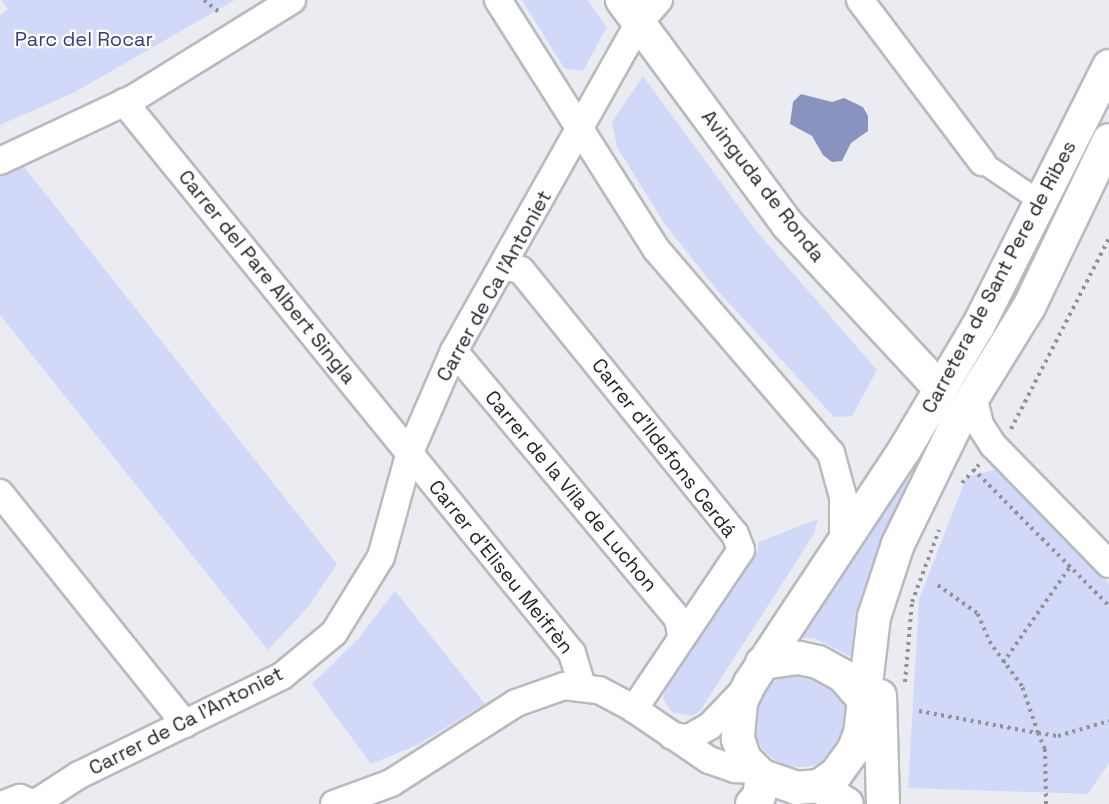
<!DOCTYPE html>
<meta charset="utf-8">
<style>
body{margin:0}
#map{position:relative;width:1109px;height:804px;overflow:hidden;background:#eaecf1;font-family:"Space Grotesk",sans-serif}
div>[style]{position:absolute}
.green>*{inset:0;background:#d2d9f8}
.round{border-radius:50%}
.water>*{inset:0;background:#8a93c0}
.path>*{height:4px;margin-top:-2px;transform-origin:0;background:repeating-linear-gradient(90deg,#919297 0 3px,transparent 0 7.5px)}
.roads{filter:drop-shadow(2px 0 #b9babf) drop-shadow(-2px 0 #b9babf) drop-shadow(0 2px #b9babf) drop-shadow(0 -2px #b9babf)}
.pedestrian>*{height:20px;margin:-10px;padding:0 10px;transform-origin:10px;border-radius:10px;background:#fff}
.minor>*{height:26px;margin:-13px;padding:0 13px;transform-origin:13px;border-radius:13px;background:#fff}
.tertiary>*{height:32px;margin:-16px;padding:0 16px;transform-origin:16px;border-radius:16px;background:#fff}
span{translate:-50% -50%;white-space:nowrap;text-align:center;line-height:1.15;-webkit-text-stroke:4.5px #fff;paint-order:stroke}
.park-label{font-size:20px;color:#363e77}
.street-label{font-size:20px;color:#242427}
</style>
<div id="map">
<div class="green">
<div style="clip-path:polygon(1px 0,235px 0,75px 92px,0 125px,0 15px,8px 9px)"></div>
<div style="clip-path:polygon(522px 0,587px 0,607px 27px,583px 71px,564px 68px)"></div>
<div style="clip-path:polygon(643px 76px,758px 233px,877px 370px,852px 416px,834px 417px,718px 291px,664px 223px,617px 147px,612px 122px)"></div>
<div style="clip-path:polygon(21px 163px,337px 564px,308px 607px,268px 650px,0 315px,0 174px)"></div>
<div style="clip-path:polygon(995px 470px,1109px 583px,1109px 763px,1088px 794px,908px 788px,919px 599px,967px 476px)"></div>
<div style="clip-path:polygon(902px 477px,909px 480px,868px 578px,856px 654px,852px 657px,814px 638px,794px 638px)"></div>
<div style="clip-path:polygon(818px 519px,814px 534px,700px 711px,692px 716px,672px 712px,663px 699px,665px 686px,757px 552px,759px 542px)"></div>
<div style="clip-path:polygon(395px 591px,485px 704px,417px 745px,371px 764px,312px 684px,358px 639px)"></div>
<div class="round" style="left:753px;top:673px;width:94px;height:94px"></div>
</div>
<div class="water">
<div style="clip-path:polygon(801px 94px,832px 102px,844px 98px,863px 107px,868px 116px,868px 131px,851px 143px,842px 161px,832px 162px,823px 155px,812px 136px,790px 124px,793px 102px)"></div>
</div>
<div class="path">
<div style="left:204px;top:0;width:22px;rotate:39deg"></div>
<div style="left:1011px;top:429px;width:215px;rotate:-62.8deg"></div>
<div style="left:973px;top:469px;width:193px;rotate:45.2deg"></div>
<div style="left:962px;top:483px;width:25px;rotate:-47deg"></div>
<div style="left:1003px;top:663px;width:119px;rotate:-55.2deg"></div>
<div style="left:905px;top:682px;width:80px;rotate:-85deg"></div>
<div style="left:912px;top:602px;width:77px;rotate:-69.4deg"></div>
<div style="left:919px;top:711px;width:121px;rotate:10.5deg"></div>
<div style="left:1038px;top:733px;width:50px;rotate:-108.8deg"></div>
<div style="left:1022px;top:686px;width:52px;rotate:-126.4deg"></div>
<div style="left:991px;top:644px;width:34px;rotate:-114deg"></div>
<div style="left:977px;top:613px;width:52px;rotate:-144.5deg"></div>
<div style="left:1046px;top:804px;width:55px;rotate:-91deg"></div>
<div style="left:1045px;top:749px;width:17px;rotate:-114deg"></div>
<div style="left:1038px;top:733px;width:20px;rotate:9deg"></div>
<div style="left:1058px;top:736px;width:53px;rotate:-16.4deg"></div>
</div>
<div class="roads">
<div class="pedestrian">
<div style="left:982px;top:162px;width:71px;rotate:34.1deg"></div>
</div>
<div class="minor">
<div style="left:498px;top:0;width:295px;rotate:57.6deg"></div>
<div style="left:656px;top:249px;width:269px;rotate:49.4deg"></div>
<div style="left:831px;top:453px;width:46px;rotate:74.7deg"></div>
<div style="left:843px;top:497px;width:42px;rotate:90deg"></div>
<div style="left:860px;top:0;width:203px;rotate:53deg"></div>
<div style="left:124px;top:102px;width:710px;rotate:50.89deg"></div>
<div style="left:572px;top:653px;width:34px;rotate:73deg"></div>
<div style="left:0;top:161px;width:148px;rotate:-25.2deg"></div>
<div style="left:134px;top:98px;width:186px;rotate:-31.8deg"></div>
<div style="left:503px;top:266px;width:18px;rotate:13deg"></div>
<div style="left:521px;top:270px;width:340px;rotate:51deg"></div>
<div style="left:735px;top:534px;width:17px;rotate:69deg"></div>
<div style="left:741px;top:550px;width:192px;rotate:123.9deg"></div>
<div style="left:454px;top:351px;width:349px;rotate:50.1deg"></div>
<div style="left:678px;top:619px;width:16px;rotate:79deg"></div>
<div style="left:973px;top:396px;width:30px;rotate:76deg"></div>
<div style="left:980px;top:425px;width:24px;rotate:57deg"></div>
<div style="left:993px;top:445px;width:166px;rotate:45.7deg"></div>
<div style="left:0;top:493px;width:296px;rotate:51.3deg"></div>
<div style="left:672px;top:736px;width:17px;rotate:7deg"></div>
<div style="left:689px;top:738px;width:24px;rotate:-30deg"></div>
<div style="left:710px;top:726px;width:54px;rotate:-46.5deg"></div>
<div style="left:4px;top:804px;width:17px;rotate:-21deg"></div>
<div style="left:20px;top:798px;width:16px;rotate:22deg"></div>
<div style="left:34px;top:804px;width:54px;rotate:-32.8deg"></div>
<div style="left:79px;top:775px;width:226px;rotate:-26deg"></div>
<div style="left:282px;top:676px;width:67px;rotate:-39.6deg"></div>
<div style="left:334px;top:633px;width:89px;rotate:-58.3deg"></div>
<div style="left:381px;top:557px;width:109px;rotate:-74.6deg"></div>
<div style="left:410px;top:452px;width:110px;rotate:-66.5deg"></div>
<div style="left:454px;top:351px;width:375px;rotate:-60.6deg"></div>
<div style="left:638px;top:24px;width:32px;rotate:-49deg"></div>
<div style="left:334px;top:804px;width:61px;rotate:-20.2deg"></div>
<div style="left:391px;top:783px;width:148px;rotate:-32.6deg"></div>
<div style="left:516px;top:703px;width:51px;rotate:-19.5deg"></div>
<div style="left:564px;top:686px;width:35px;rotate:7deg"></div>
<div style="left:599px;top:690px;width:40px;rotate:28deg"></div>
<div style="left:634px;top:709px;width:91px;rotate:34.2deg"></div>
<div style="left:709px;top:760px;width:28px;rotate:19deg"></div>
<div style="left:735px;top:769px;width:20px;rotate:3deg"></div>
</div>
<div class="tertiary">
<div style="left:622px;top:0;width:280px;rotate:53.6deg"></div>
<div style="left:788px;top:225px;width:210px;rotate:47.1deg"></div>
<div style="left:931px;top:379px;width:13px;rotate:23deg"></div>
<div style="left:1109px;top:66px;width:291px;rotate:116.7deg"></div>
<div style="left:978px;top:326px;width:143px;rotate:120.7deg"></div>
<div style="left:905px;top:449px;width:281px;rotate:123.5deg"></div>
<div style="left:750px;top:683px;width:21px;rotate:115deg"></div>
<div style="left:741px;top:702px;width:37px;rotate:95deg"></div>
<div style="left:738px;top:739px;width:21px;rotate:71deg"></div>
<div style="left:745px;top:759px;width:24px;rotate:45deg"></div>
<div style="left:762px;top:776px;width:36px;rotate:19deg"></div>
<div style="left:796px;top:788px;width:23px;rotate:-5deg"></div>
<div style="left:819px;top:786px;width:21px;rotate:-35deg"></div>
<div style="left:836px;top:774px;width:29px;rotate:-54deg"></div>
<div style="left:853px;top:751px;width:18px;rotate:-68deg"></div>
<div style="left:860px;top:734px;width:118px;rotate:-83.2deg"></div>
<div style="left:874px;top:617px;width:77px;rotate:-71.8deg"></div>
<div style="left:898px;top:544px;width:132px;rotate:-64deg"></div>
<div style="left:956px;top:425px;width:139px;rotate:-58.3deg"></div>
<div style="left:1029px;top:307px;width:185px;rotate:-64.4deg"></div>
<div style="left:762px;top:663px;width:37px;rotate:-8deg"></div>
<div style="left:799px;top:658px;width:19px;rotate:12deg"></div>
<div style="left:818px;top:662px;width:29px;rotate:29deg"></div>
<div style="left:843px;top:676px;width:43px;rotate:48.8deg"></div>
<div style="left:880px;top:696px;width:108px;rotate:88.4deg"></div>
<div style="left:819px;top:786px;width:33px;rotate:33deg"></div>
<div style="left:752px;top:804px;width:11px;rotate:-49deg"></div>
<div style="left:759px;top:796px;width:20px;rotate:-81deg"></div>
</div>
</div>
<div class="park-label">
<span style="left:84px;top:39px">Parc del Rocar</span>
</div>
<div class="street-label">
<span style="left:763px;top:186px;rotate:52deg">Avinguda de Ronda</span>
<span style="left:267px;top:277px;rotate:51deg">Carrer del Pare Albert Singla</span>
<span style="left:999px;top:277px;rotate:-62deg">Carretera de Sant Pere de Ribes</span>
<span style="left:494px;top:286px;rotate:-61deg">Carrer de Ca l'Antoniet</span>
<span style="left:664px;top:448px;rotate:52deg">Carrer d'Ildefons Cerdá</span>
<span style="left:571px;top:491px;rotate:50deg">Carrer de la Vila de Luchon</span>
<span style="left:501px;top:567px;rotate:51deg">Carrer d'Eliseu Meifrèn</span>
<span style="left:186px;top:721px;rotate:-27deg">Carrer de Ca l'Antoniet</span>
</div>
</div>
